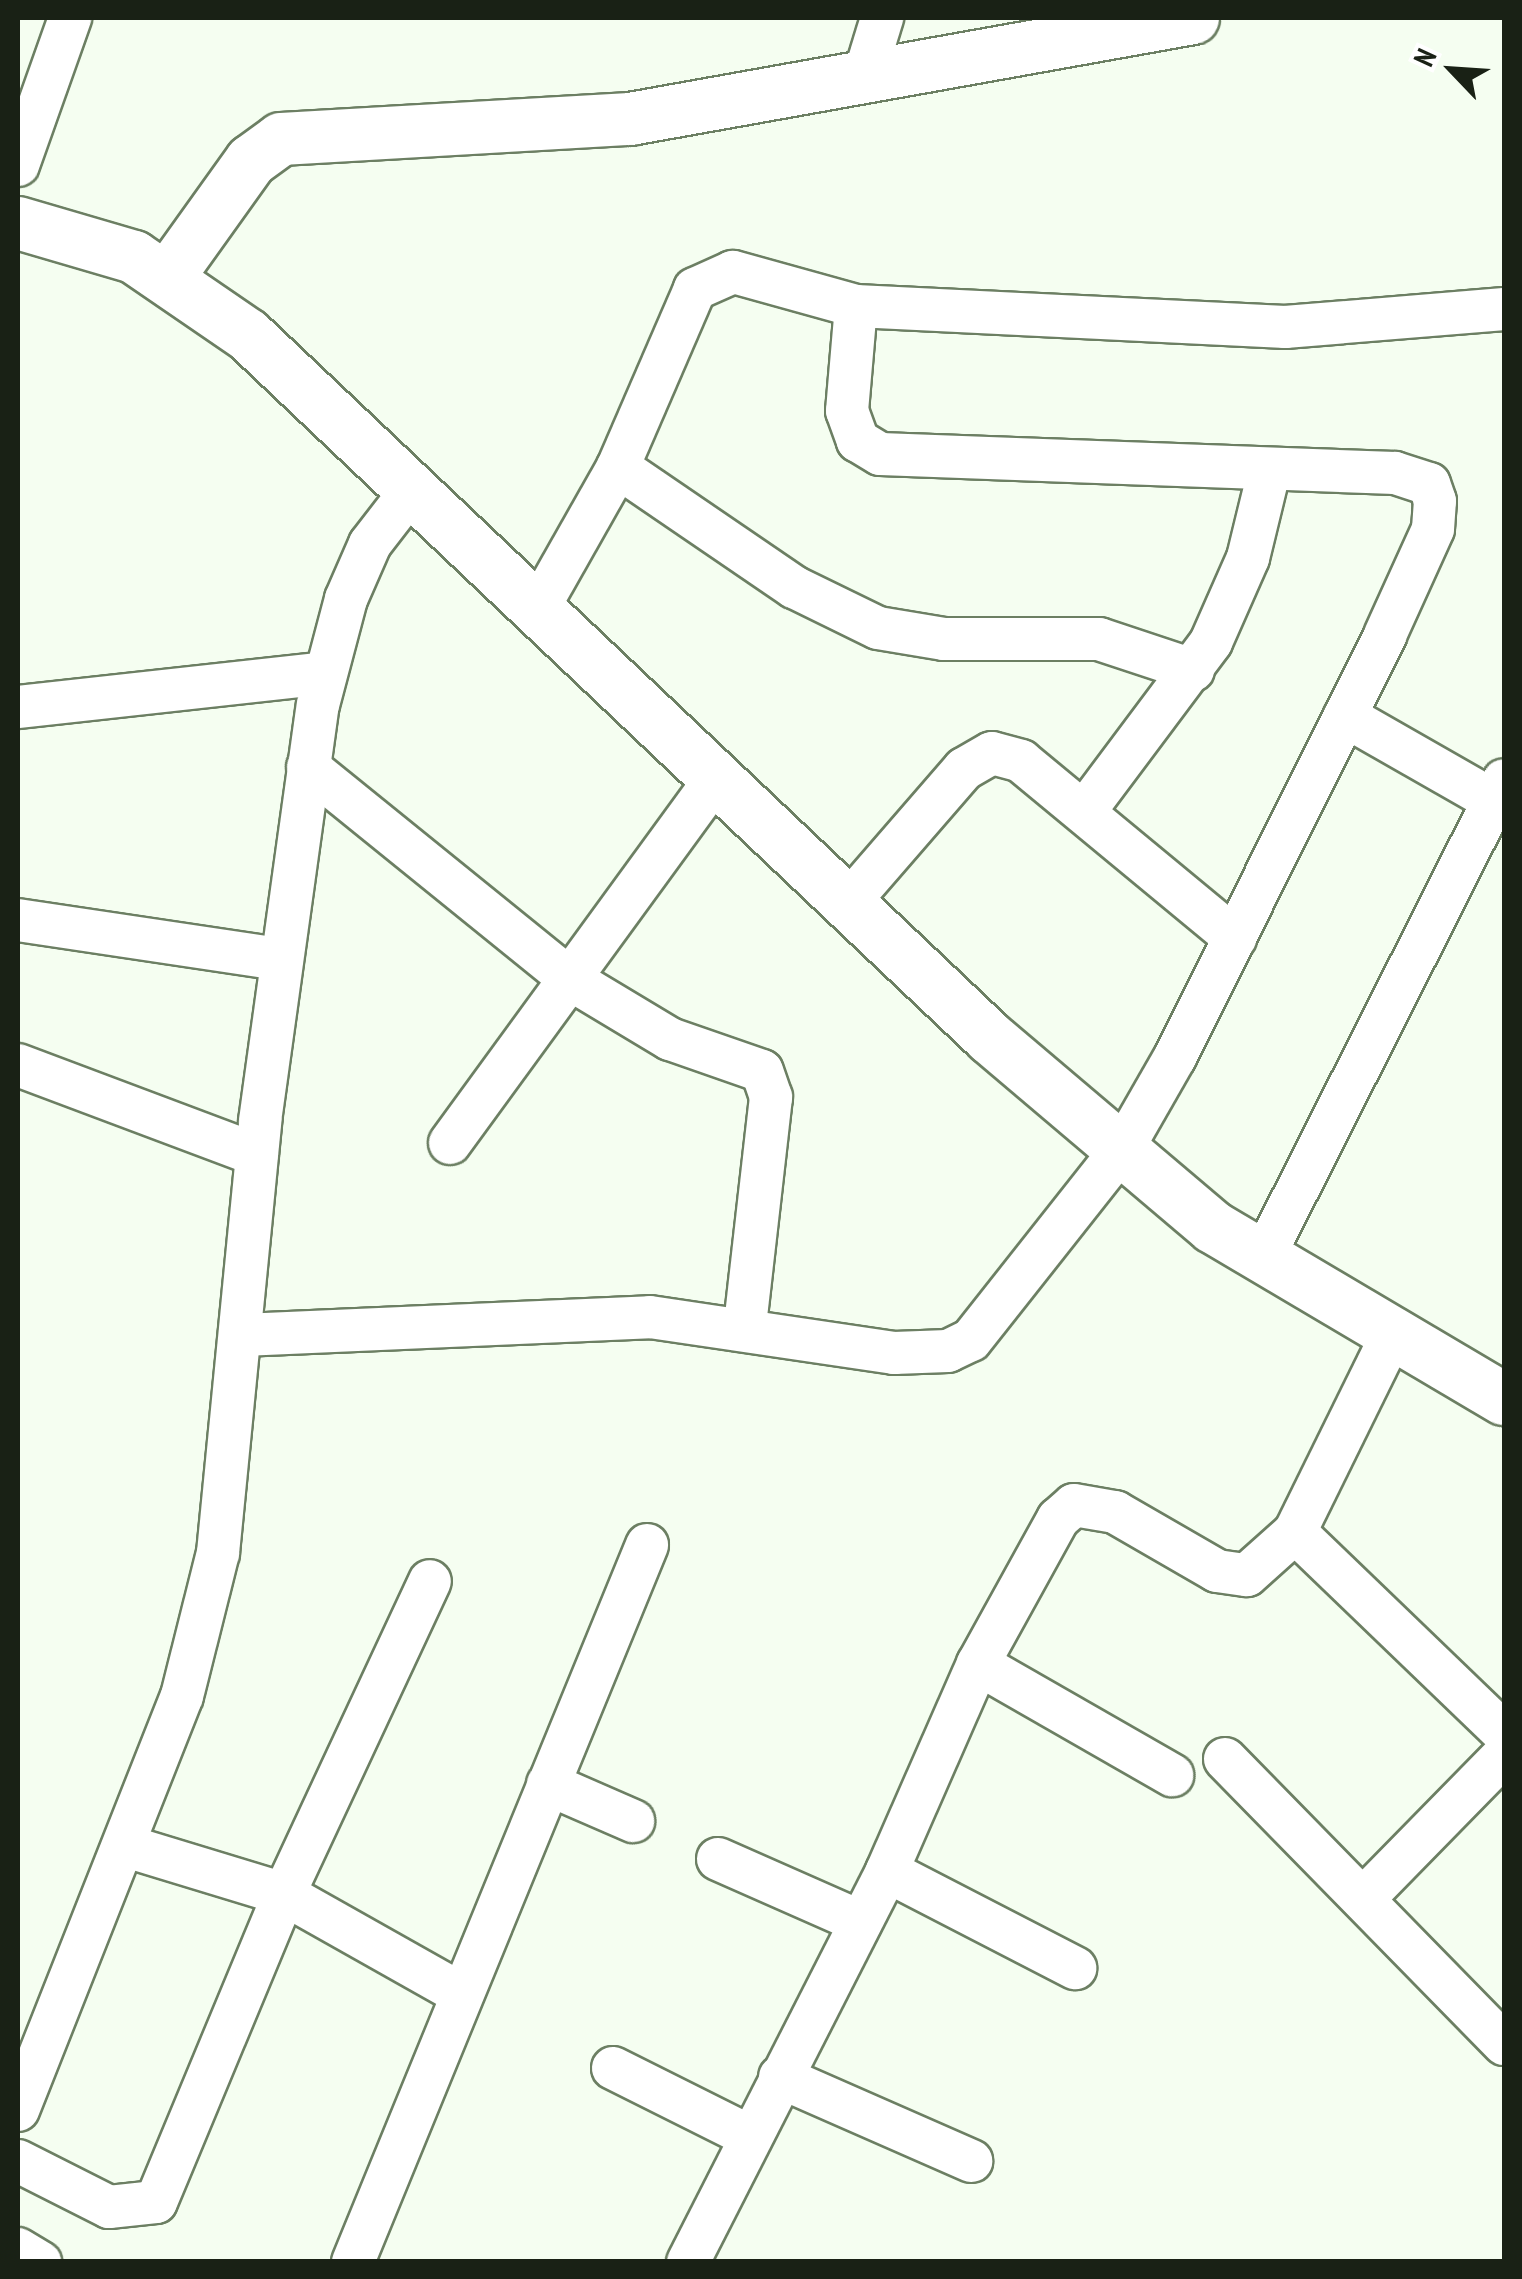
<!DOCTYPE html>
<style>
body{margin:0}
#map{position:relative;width:1522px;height:2279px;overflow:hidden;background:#f5fef1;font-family:"PT Sans Narrow",sans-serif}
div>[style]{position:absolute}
.roads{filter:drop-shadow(2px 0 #6c7f63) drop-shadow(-2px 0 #6c7f63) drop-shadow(0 2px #6c7f63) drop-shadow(0 -2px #6c7f63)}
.minor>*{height:42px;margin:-21px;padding:0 21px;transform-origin:21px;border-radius:21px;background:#fff}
.tertiary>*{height:52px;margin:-26px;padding:0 26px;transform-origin:26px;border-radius:26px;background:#fff}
span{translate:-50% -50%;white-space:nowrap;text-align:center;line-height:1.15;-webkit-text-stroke:8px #fff;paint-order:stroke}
.frame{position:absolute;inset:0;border:20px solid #192115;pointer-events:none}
.north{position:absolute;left:1402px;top:20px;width:100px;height:100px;-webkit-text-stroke:8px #fff;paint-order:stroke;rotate:295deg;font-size:28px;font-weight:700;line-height:40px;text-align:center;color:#192115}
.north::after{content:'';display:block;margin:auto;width:35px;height:45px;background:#192115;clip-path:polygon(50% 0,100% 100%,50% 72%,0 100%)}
</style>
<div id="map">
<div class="roads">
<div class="minor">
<div style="left:864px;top:77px;width:62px;rotate:-73deg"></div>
<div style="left:18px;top:165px;width:156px;rotate:-70.5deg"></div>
<div style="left:856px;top:306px;width:430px;rotate:2.8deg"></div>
<div style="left:1285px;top:327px;width:220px;rotate:-4.7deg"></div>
<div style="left:618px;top:467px;width:213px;rotate:34.3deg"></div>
<div style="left:794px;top:587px;width:93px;rotate:26deg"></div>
<div style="left:878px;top:628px;width:67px;rotate:9.5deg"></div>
<div style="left:944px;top:639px;width:155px"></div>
<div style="left:1099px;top:639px;width:99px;rotate:18.3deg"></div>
<div style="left:18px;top:707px;width:309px;rotate:-6.3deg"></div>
<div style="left:1345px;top:716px;width:172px;rotate:29.7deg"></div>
<div style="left:308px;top:767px;width:337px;rotate:39deg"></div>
<div style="left:570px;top:979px;width:117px;rotate:31deg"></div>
<div style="left:670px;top:1039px;width:97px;rotate:19.2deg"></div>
<div style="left:762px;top:1071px;width:28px;rotate:71deg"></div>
<div style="left:771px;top:1097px;width:229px;rotate:96.5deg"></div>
<div style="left:1084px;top:812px;width:212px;rotate:-53.2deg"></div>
<div style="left:1211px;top:642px;width:92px;rotate:-66.2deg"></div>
<div style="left:1248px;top:558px;width:89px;rotate:-76.3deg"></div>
<div style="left:847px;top:904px;width:179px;rotate:-49.1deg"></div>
<div style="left:964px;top:769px;width:32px;rotate:-30deg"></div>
<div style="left:992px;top:753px;width:30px;rotate:15deg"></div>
<div style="left:1021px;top:761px;width:278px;rotate:39.6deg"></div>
<div style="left:18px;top:920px;width:265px;rotate:8.5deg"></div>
<div style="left:18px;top:1065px;width:255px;rotate:20.6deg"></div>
<div style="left:450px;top:1143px;width:450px;rotate:-53.9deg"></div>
<div style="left:1263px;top:1258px;width:535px;rotate:-63.24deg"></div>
<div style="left:242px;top:1335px;width:408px;rotate:-2.5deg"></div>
<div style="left:650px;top:1317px;width:247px;rotate:8.4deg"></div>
<div style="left:894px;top:1353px;width:54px;rotate:-2.1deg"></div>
<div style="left:948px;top:1351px;width:25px;rotate:-26deg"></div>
<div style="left:971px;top:1340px;width:247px;rotate:-51.7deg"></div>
<div style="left:1124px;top:1146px;width:103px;rotate:-60.2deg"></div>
<div style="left:1175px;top:1057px;width:471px;rotate:-63.5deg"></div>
<div style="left:1385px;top:635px;width:116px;rotate:-65.6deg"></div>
<div style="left:1433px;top:529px;width:28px;rotate:-86deg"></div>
<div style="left:1435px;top:501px;width:18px;rotate:-109deg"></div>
<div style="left:1429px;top:484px;width:36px;rotate:-162deg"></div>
<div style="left:1395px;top:473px;width:515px;rotate:-177.89deg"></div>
<div style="left:880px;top:454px;width:26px;rotate:-149deg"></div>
<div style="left:858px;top:441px;width:32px;rotate:-110deg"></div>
<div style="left:847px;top:411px;width:105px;rotate:-85.1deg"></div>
<div style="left:856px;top:306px;width:128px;rotate:-164.5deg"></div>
<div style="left:733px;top:272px;width:42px;rotate:155.9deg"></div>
<div style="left:695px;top:289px;width:194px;rotate:113.4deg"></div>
<div style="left:618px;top:467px;width:167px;rotate:119.5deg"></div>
<div style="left:1295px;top:1532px;width:290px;rotate:43.9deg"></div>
<div style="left:978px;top:1664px;width:224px;rotate:29.8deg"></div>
<div style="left:1225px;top:1759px;width:399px;rotate:45.6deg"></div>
<div style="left:548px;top:1784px;width:93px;rotate:23.5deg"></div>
<div style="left:126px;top:1846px;width:165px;rotate:16.9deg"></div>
<div style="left:284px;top:1894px;width:202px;rotate:29.4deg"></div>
<div style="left:718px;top:1859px;width:156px;rotate:23.8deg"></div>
<div style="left:887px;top:1871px;width:212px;rotate:27.3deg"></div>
<div style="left:1364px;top:1898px;width:200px;rotate:-45.6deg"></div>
<div style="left:613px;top:2068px;width:152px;rotate:26.6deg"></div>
<div style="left:780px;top:2077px;width:209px;rotate:23.7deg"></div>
<div style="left:18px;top:2110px;width:445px;rotate:-68.4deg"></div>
<div style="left:182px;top:1696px;width:147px;rotate:-75.9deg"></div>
<div style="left:218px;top:1553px;width:434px;rotate:-84.4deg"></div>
<div style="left:260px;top:1121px;width:420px;rotate:-82.1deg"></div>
<div style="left:318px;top:705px;width:110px;rotate:-75.2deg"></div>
<div style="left:346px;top:599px;width:60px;rotate:-66.4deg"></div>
<div style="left:370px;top:544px;width:67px;rotate:-52.3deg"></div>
<div style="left:18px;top:2161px;width:102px;rotate:26.8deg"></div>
<div style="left:109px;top:2207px;width:47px;rotate:-6.1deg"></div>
<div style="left:156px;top:2202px;width:334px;rotate:-67.4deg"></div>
<div style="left:284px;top:1894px;width:345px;rotate:-65deg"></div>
<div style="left:18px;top:2249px;width:26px;rotate:31deg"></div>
<div style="left:353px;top:2262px;width:775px;rotate:-67.7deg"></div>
<div style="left:688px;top:2262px;width:439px;rotate:-63deg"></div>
<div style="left:887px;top:1871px;width:226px;rotate:-66.3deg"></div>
<div style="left:978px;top:1664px;width:166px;rotate:-61.1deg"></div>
<div style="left:1058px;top:1519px;width:21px;rotate:-41deg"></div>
<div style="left:1074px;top:1505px;width:42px;rotate:9.7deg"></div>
<div style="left:1115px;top:1512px;width:118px;rotate:30deg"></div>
<div style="left:1217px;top:1571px;width:30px;rotate:8deg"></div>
<div style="left:1247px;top:1575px;width:64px;rotate:-41.9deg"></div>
<div style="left:1295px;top:1532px;width:217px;rotate:-63.8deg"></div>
</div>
<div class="tertiary">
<div style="left:18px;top:223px;width:121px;rotate:16.3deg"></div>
<div style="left:134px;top:257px;width:138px;rotate:34.4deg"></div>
<div style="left:248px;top:335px;width:1022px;rotate:43.45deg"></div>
<div style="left:990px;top:1038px;width:292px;rotate:40.3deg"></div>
<div style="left:1213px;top:1227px;width:338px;rotate:30.6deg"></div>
<div style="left:168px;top:277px;width:143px;rotate:-54.4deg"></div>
<div style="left:251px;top:161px;width:37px;rotate:-36deg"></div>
<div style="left:281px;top:139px;width:350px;rotate:-3.3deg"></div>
<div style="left:630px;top:119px;width:572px;rotate:-10.17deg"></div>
</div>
</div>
<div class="frame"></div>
<div class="north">N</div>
</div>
